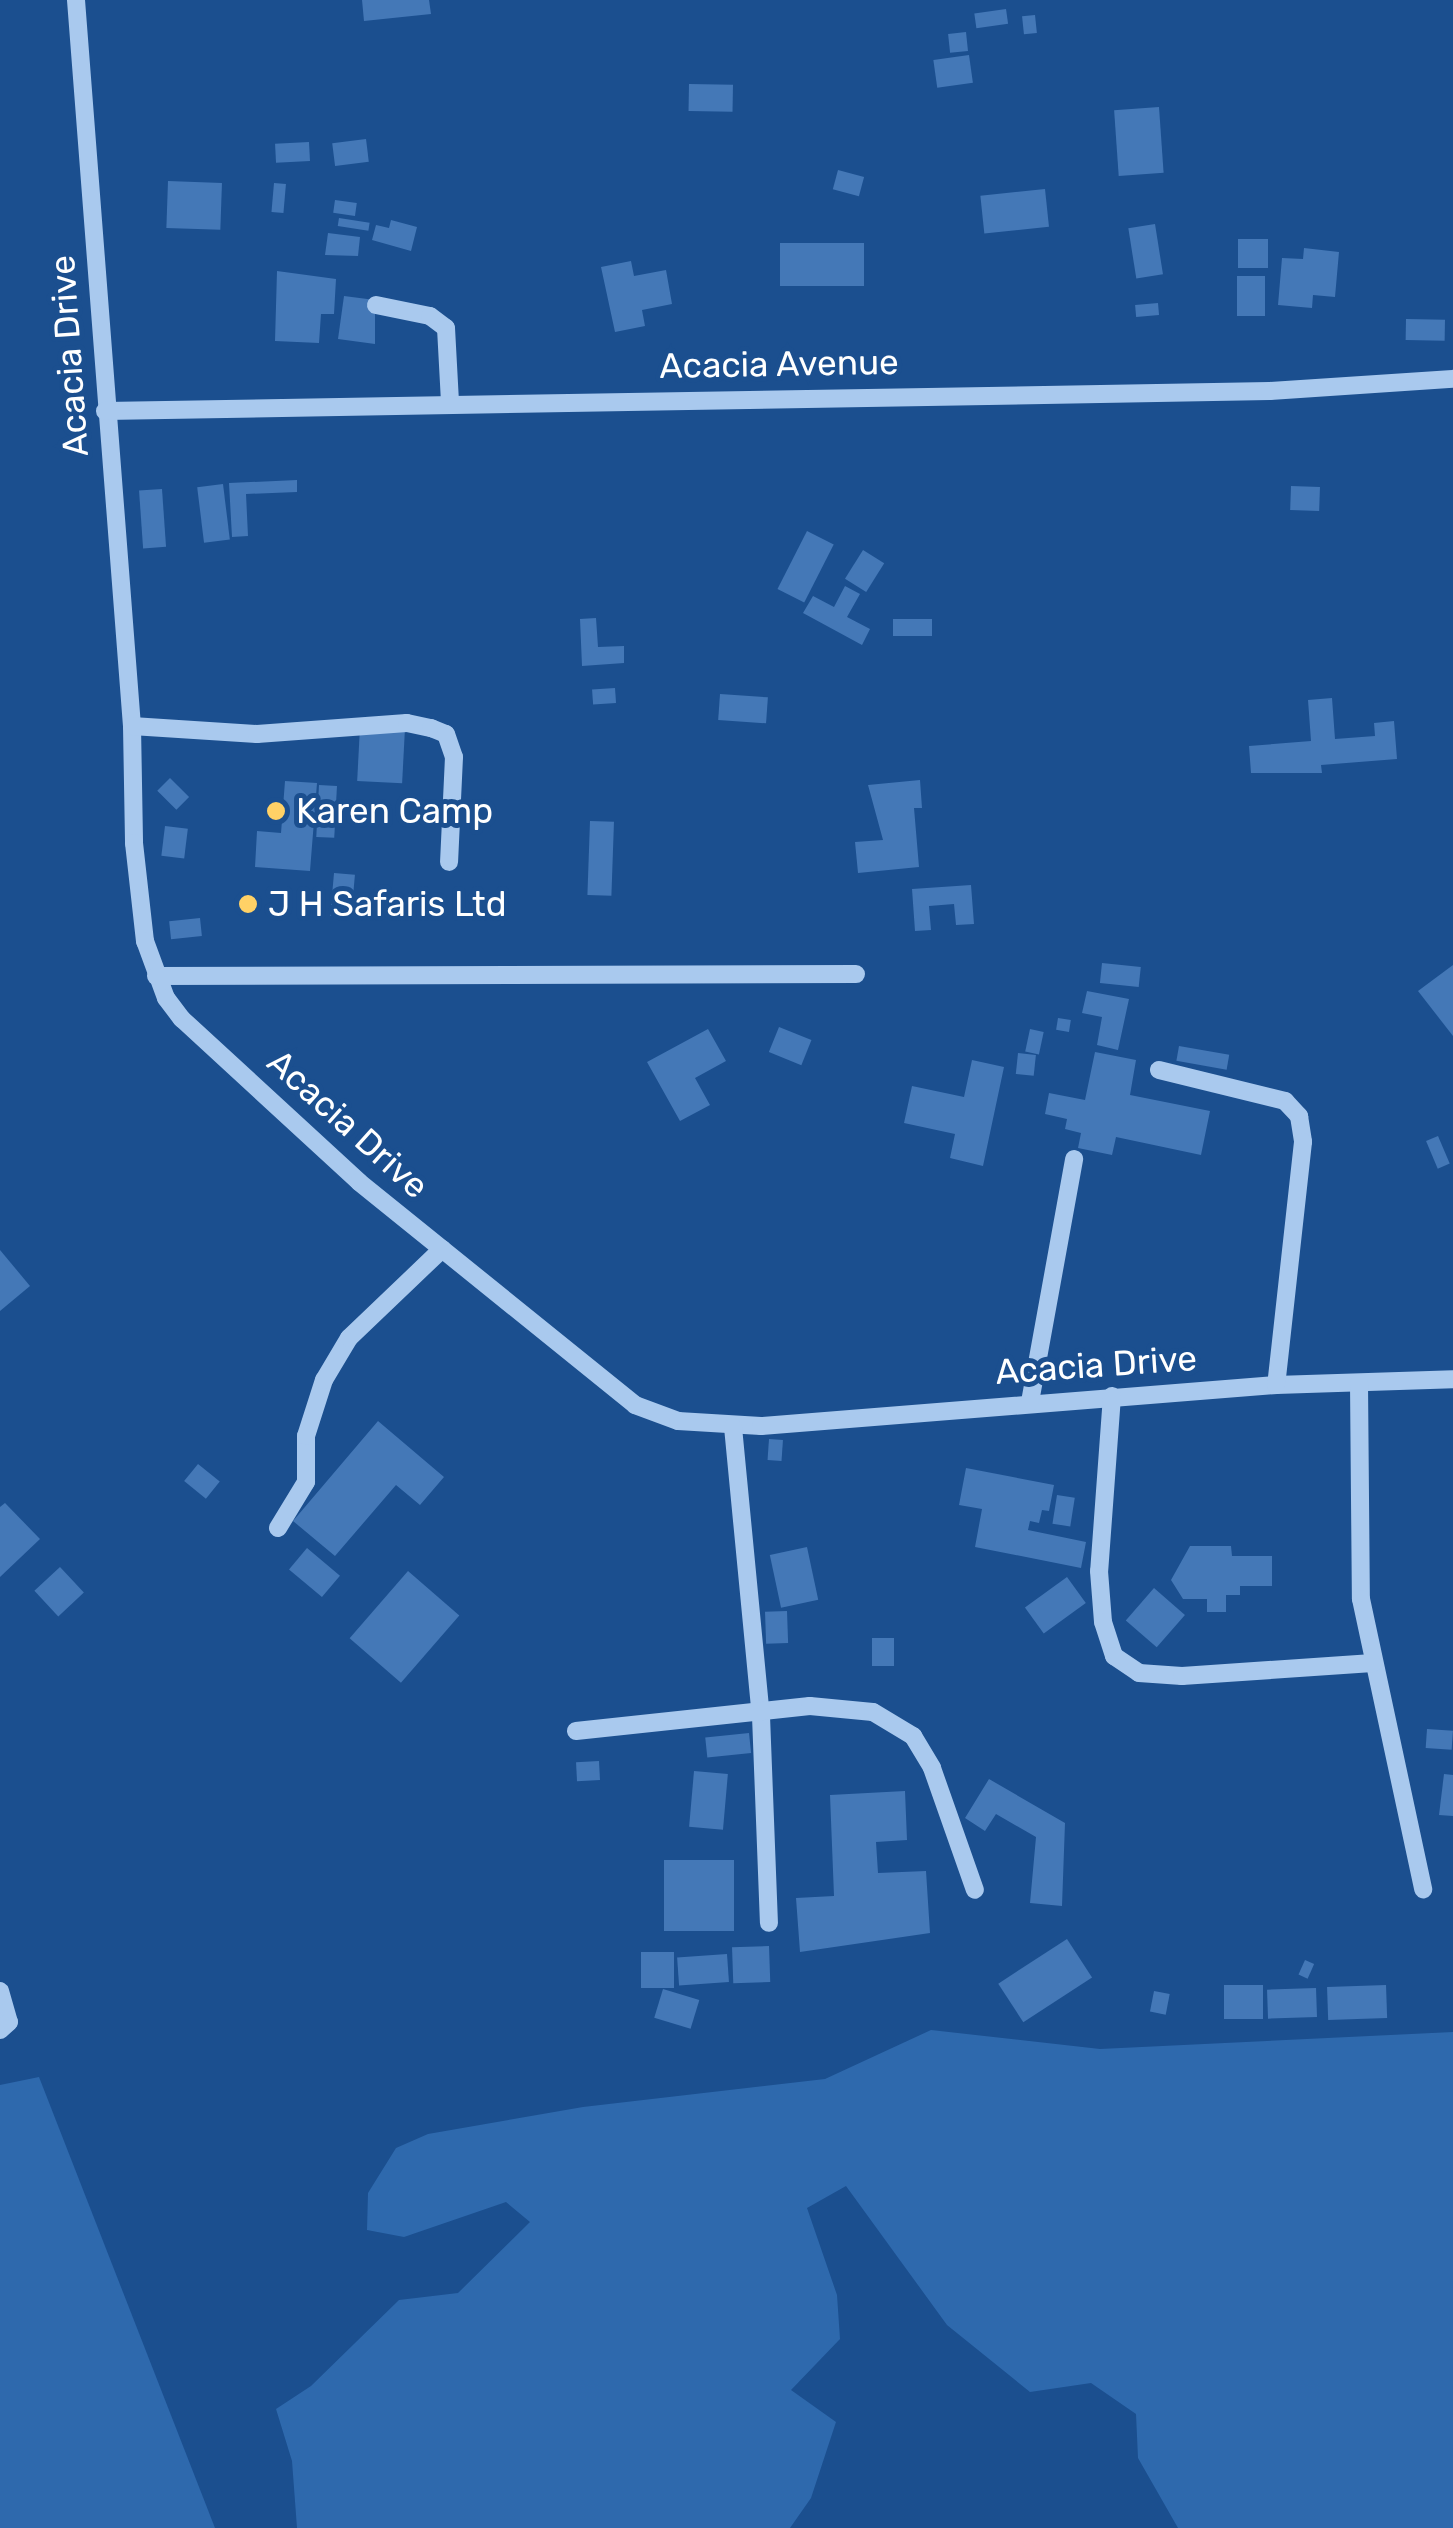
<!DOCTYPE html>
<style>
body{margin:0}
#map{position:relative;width:1453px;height:2528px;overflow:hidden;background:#1b4f8f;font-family:Rubik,sans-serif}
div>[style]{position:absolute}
.green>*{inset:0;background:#2e69ad}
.building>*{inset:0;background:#4478b7;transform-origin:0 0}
.minor>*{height:18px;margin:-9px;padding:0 9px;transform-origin:9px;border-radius:9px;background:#a9c9ee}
.dots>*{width:28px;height:28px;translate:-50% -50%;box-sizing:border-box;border:5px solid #1b4f8f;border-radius:50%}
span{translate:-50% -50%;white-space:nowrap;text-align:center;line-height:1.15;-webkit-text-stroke:10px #1b4f8f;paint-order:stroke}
.street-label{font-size:35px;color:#fff}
.poi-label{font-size:35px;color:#fff}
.left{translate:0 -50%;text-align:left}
</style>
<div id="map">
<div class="green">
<div style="clip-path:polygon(931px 2030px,1100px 2049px,1453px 2032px,1453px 2528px,1178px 2528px,1138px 2458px,1136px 2414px,1091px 2383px,1030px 2392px,947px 2325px,846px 2186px,807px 2208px,837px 2295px,840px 2339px,791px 2390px,836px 2422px,811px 2498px,790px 2528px,297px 2528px,292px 2461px,276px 2409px,311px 2386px,399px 2300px,458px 2293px,530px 2222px,506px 2202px,404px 2237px,367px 2230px,368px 2193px,396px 2148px,428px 2134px,583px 2107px,825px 2079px)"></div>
<div style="clip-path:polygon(39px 2077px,215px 2528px,0 2528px,0 2085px)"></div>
</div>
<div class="building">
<div style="clip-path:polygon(362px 0,429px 0,431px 14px,364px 21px)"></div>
<div style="left:1006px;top:9px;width:15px;height:32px;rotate:82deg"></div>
<div style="left:1035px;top:15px;width:18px;height:13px;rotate:84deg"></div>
<div style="left:966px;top:32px;width:19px;height:18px;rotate:84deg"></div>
<div style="left:969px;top:55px;width:28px;height:36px;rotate:82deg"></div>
<div style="left:689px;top:84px;width:44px;height:27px;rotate:1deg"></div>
<div style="left:1159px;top:107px;width:66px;height:45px;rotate:86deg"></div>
<div style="left:366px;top:139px;width:23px;height:34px;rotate:83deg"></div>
<div style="left:309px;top:142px;width:19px;height:34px;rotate:87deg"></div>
<div style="left:838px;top:170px;width:27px;height:20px;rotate:15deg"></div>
<div style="left:168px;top:181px;width:54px;height:47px;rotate:2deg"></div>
<div style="left:274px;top:183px;width:12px;height:29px;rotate:5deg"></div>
<div style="left:1045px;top:189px;width:38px;height:65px;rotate:84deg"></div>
<div style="left:335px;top:200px;width:22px;height:13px;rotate:8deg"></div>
<div style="left:339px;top:218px;width:31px;height:8px;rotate:9deg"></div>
<div style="clip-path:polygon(391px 220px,417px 227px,411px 251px,372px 240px,376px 225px,389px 228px)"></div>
<div style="left:1155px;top:224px;width:51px;height:27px;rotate:81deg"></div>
<div style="clip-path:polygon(328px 233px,360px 237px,358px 256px,325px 255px)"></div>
<div style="left:1238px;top:239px;width:30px;height:29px"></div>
<div style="left:864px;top:243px;width:43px;height:84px;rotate:90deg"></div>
<div style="clip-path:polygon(1304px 248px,1339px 252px,1335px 297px,1313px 295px,1312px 308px,1278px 305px,1282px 258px,1303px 259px)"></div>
<div style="clip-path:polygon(631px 261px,634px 276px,666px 270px,672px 304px,642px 310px,645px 326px,615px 332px,601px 267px)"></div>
<div style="clip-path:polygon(277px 271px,336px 279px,334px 314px,321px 314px,319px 343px,275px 341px)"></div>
<div style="left:1237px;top:276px;width:28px;height:40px"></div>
<div style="clip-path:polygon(344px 296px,375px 300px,375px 344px,338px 339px)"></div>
<div style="left:1158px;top:303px;width:12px;height:23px;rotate:85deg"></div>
<div style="left:1406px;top:319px;width:39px;height:21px;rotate:1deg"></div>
<div style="clip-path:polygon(297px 480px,297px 492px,246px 494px,248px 536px,232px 537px,229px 483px)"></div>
<div style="left:223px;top:484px;width:56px;height:26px;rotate:83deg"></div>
<div style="left:1291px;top:486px;width:29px;height:24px;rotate:2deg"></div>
<div style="left:162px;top:489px;width:58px;height:23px;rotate:86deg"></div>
<div style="left:807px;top:531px;width:30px;height:65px;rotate:27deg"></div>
<div style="left:863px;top:550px;width:25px;height:34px;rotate:32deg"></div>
<div style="clip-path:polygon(845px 586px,860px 594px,847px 617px,870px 629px,862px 645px,803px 613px,813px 596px,834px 607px)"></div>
<div style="clip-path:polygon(596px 618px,598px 647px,624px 646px,624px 663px,582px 666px,580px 619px)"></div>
<div style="left:932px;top:619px;width:17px;height:39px;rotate:90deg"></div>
<div style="left:615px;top:688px;width:15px;height:23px;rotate:86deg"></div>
<div style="left:720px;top:694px;width:48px;height:26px;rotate:4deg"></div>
<div style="clip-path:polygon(1332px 698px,1335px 739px,1375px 736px,1374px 723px,1394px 721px,1397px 759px,1321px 765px,1322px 773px,1251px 773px,1249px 746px,1311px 741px,1308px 700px)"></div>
<div style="left:360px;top:727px;width:45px;height:54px;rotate:3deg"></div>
<div style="left:170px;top:778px;width:27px;height:18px;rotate:45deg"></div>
<div style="clip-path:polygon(920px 780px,922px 808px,914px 808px,919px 867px,858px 873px,855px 842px,883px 840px,868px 785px)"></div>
<div style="clip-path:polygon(285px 781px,317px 783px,310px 871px,255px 867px,257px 831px,281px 833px)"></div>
<div style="left:319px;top:785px;width:18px;height:52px;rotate:3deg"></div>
<div style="left:590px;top:821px;width:24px;height:74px;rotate:2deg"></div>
<div style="left:165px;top:826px;width:23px;height:30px;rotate:7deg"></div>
<div style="left:334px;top:873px;width:21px;height:43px;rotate:5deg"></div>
<div style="clip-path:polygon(971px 885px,974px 924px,956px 925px,954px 904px,929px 906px,931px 930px,915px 931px,912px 889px)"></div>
<div style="left:200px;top:918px;width:18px;height:31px;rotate:84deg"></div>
<div style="left:1102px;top:963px;width:39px;height:20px;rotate:6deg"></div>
<div style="clip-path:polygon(1453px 965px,1453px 1036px,1418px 991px)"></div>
<div style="clip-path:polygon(1087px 991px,1129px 999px,1118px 1050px,1097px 1045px,1102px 1017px,1082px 1013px)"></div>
<div style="left:1058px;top:1018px;width:13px;height:12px;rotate:9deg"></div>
<div style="left:779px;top:1027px;width:35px;height:27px;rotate:22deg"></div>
<div style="clip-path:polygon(708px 1029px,726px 1061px,695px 1078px,710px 1105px,680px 1121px,647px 1062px)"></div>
<div style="left:1030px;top:1029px;width:14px;height:23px;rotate:12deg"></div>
<div style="left:1179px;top:1046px;width:51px;height:15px;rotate:10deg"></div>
<div style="clip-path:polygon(1095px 1052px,1136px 1060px,1130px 1095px,1210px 1111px,1201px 1155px,1116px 1137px,1112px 1155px,1078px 1148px,1081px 1133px,1065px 1129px,1067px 1119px,1045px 1114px,1049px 1093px,1085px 1100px)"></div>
<div style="left:1018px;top:1053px;width:18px;height:21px;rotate:6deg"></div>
<div style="clip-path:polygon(972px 1060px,1004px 1067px,983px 1166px,950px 1158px,955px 1134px,904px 1123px,912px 1086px,964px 1097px)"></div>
<div style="left:1438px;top:1136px;width:30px;height:13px;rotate:67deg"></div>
<div style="clip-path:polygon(0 1250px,30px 1286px,0 1311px)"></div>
<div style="clip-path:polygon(378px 1421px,444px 1477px,420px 1505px,396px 1485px,335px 1556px,293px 1521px)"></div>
<div style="left:769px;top:1439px;width:14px;height:21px;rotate:4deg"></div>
<div style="left:198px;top:1464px;width:28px;height:22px;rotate:39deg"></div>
<div style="clip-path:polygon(966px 1468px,1054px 1485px,1049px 1511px,1042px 1510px,1039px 1523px,1030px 1521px,1028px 1530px,1086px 1542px,1081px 1568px,975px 1547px,982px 1509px,959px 1505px)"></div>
<div style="left:1057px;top:1495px;width:18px;height:29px;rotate:9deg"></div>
<div style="clip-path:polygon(5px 1503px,40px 1539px,0 1577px,0 1507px)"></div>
<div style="clip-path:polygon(1190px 1546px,1231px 1546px,1232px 1556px,1272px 1556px,1272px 1586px,1240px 1586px,1240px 1595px,1226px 1595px,1226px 1612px,1207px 1612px,1207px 1599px,1183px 1599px,1171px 1580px)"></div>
<div style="left:807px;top:1547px;width:54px;height:38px;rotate:78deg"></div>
<div style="left:307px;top:1548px;width:43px;height:28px;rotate:40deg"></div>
<div style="left:60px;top:1567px;width:35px;height:35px;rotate:47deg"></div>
<div style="left:408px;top:1571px;width:68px;height:89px;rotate:41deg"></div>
<div style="left:1067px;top:1577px;width:32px;height:52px;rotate:54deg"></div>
<div style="left:1154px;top:1588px;width:41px;height:43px;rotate:41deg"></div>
<div style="left:787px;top:1611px;width:32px;height:22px;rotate:88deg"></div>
<div style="left:872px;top:1638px;width:22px;height:28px"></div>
<div style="left:1427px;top:1729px;width:26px;height:19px;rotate:4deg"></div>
<div style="left:749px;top:1733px;width:20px;height:44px;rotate:84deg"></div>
<div style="left:599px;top:1761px;width:19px;height:23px;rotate:87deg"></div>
<div style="left:694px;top:1771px;width:34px;height:56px;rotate:5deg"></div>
<div style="clip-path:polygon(1444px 1774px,1453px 1775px,1453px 1816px,1439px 1815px)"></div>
<div style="clip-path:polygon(989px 1779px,1065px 1823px,1062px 1906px,1030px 1903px,1036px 1837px,996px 1814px,985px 1831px,965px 1818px)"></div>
<div style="clip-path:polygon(905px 1791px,907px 1840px,876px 1842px,878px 1873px,926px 1871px,930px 1933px,800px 1952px,796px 1898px,834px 1896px,830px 1795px)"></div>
<div style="left:734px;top:1860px;width:71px;height:70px;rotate:90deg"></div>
<div style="left:1067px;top:1939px;width:46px;height:82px;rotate:57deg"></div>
<div style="left:769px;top:1946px;width:36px;height:37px;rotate:88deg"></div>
<div style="left:641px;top:1952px;width:33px;height:36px"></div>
<div style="left:727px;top:1954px;width:28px;height:50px;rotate:86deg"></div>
<div style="left:1305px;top:1960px;width:10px;height:16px;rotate:24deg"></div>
<div style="left:1224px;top:1985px;width:39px;height:34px"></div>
<div style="left:1386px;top:1985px;width:33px;height:59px;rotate:88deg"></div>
<div style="left:1316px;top:1988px;width:29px;height:49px;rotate:88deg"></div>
<div style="left:663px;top:1989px;width:38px;height:30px;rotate:17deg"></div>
<div style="left:1154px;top:1991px;width:16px;height:21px;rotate:11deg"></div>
</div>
<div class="minor">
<div style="left:76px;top:0;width:728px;rotate:85.59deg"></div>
<div style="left:132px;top:726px;width:117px;rotate:89deg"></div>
<div style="left:134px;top:843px;width:99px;rotate:83.6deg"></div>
<div style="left:145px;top:941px;width:61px;rotate:69.8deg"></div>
<div style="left:166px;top:998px;width:26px;rotate:53deg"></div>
<div style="left:182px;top:1019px;width:241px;rotate:42.6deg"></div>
<div style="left:359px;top:1182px;width:355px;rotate:38.9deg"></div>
<div style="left:635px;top:1405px;width:46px;rotate:20.4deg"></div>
<div style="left:678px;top:1421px;width:83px;rotate:3.4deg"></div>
<div style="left:761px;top:1426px;width:517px;rotate:-4.55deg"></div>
<div style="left:1276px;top:1385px;width:177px;rotate:-1.9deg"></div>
<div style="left:376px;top:305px;width:55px;rotate:11.5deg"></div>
<div style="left:430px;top:316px;width:20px;rotate:37deg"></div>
<div style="left:446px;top:328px;width:75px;rotate:86.9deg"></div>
<div style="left:105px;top:411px;width:1165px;rotate:-0.98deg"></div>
<div style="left:1270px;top:391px;width:183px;rotate:-3.8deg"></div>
<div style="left:132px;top:726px;width:125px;rotate:3.7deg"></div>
<div style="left:257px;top:734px;width:150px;rotate:-4.2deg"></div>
<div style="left:407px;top:723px;width:25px;rotate:12deg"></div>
<div style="left:431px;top:728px;width:16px;rotate:22deg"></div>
<div style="left:446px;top:734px;width:24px;rotate:71deg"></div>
<div style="left:454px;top:757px;width:105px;rotate:92.7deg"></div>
<div style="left:156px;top:976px;width:700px;rotate:-0.16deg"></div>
<div style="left:1159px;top:1070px;width:130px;rotate:13.8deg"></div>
<div style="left:1285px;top:1101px;width:21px;rotate:47deg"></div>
<div style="left:1299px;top:1116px;width:26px;rotate:81deg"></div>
<div style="left:1303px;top:1142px;width:244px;rotate:96.3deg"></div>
<div style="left:1359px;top:1383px;width:216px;rotate:89.5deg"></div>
<div style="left:1361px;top:1599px;width:297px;rotate:77.9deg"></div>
<div style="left:1112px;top:1396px;width:175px;rotate:94.2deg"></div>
<div style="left:1099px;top:1571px;width:51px;rotate:85.5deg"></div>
<div style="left:1103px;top:1622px;width:36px;rotate:72deg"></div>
<div style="left:1114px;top:1656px;width:30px;rotate:34deg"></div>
<div style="left:1139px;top:1673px;width:43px;rotate:4deg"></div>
<div style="left:1182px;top:1676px;width:191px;rotate:-3.9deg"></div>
<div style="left:1030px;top:1402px;width:247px;rotate:-79.7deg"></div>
<div style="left:733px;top:1427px;width:290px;rotate:84.5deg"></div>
<div style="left:761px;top:1716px;width:207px;rotate:87.8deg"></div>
<div style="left:278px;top:1528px;width:54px;rotate:-58.7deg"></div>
<div style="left:306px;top:1482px;width:46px;rotate:-90deg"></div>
<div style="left:306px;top:1436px;width:59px;rotate:-72.2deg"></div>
<div style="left:324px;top:1380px;width:49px;rotate:-59.2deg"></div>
<div style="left:349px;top:1338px;width:129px;rotate:-43.7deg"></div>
<div style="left:576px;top:1731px;width:235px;rotate:-6.1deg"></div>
<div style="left:810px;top:1706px;width:63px;rotate:5.4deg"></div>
<div style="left:873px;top:1712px;width:47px;rotate:31deg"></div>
<div style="left:913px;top:1736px;width:37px;rotate:59deg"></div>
<div style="left:932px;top:1768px;width:129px;rotate:70.6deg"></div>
<div style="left:0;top:1991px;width:32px;rotate:74deg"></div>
<div style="left:9px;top:2022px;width:12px;rotate:138deg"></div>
</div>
<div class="dots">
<div style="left:276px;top:811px;background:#ffd166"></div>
<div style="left:248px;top:904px;background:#ffd166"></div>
</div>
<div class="street-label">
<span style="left:69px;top:356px;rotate:-94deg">Acacia Drive</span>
<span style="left:779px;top:364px;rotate:-1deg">Acacia Avenue</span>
<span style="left:348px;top:1124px;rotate:42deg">Acacia Drive</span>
<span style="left:1096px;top:1365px;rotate:-4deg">Acacia Drive</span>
</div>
<div class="poi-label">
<span class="left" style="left:296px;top:811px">Karen Camp</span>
<span class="left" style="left:268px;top:904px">J H Safaris Ltd</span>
</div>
</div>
